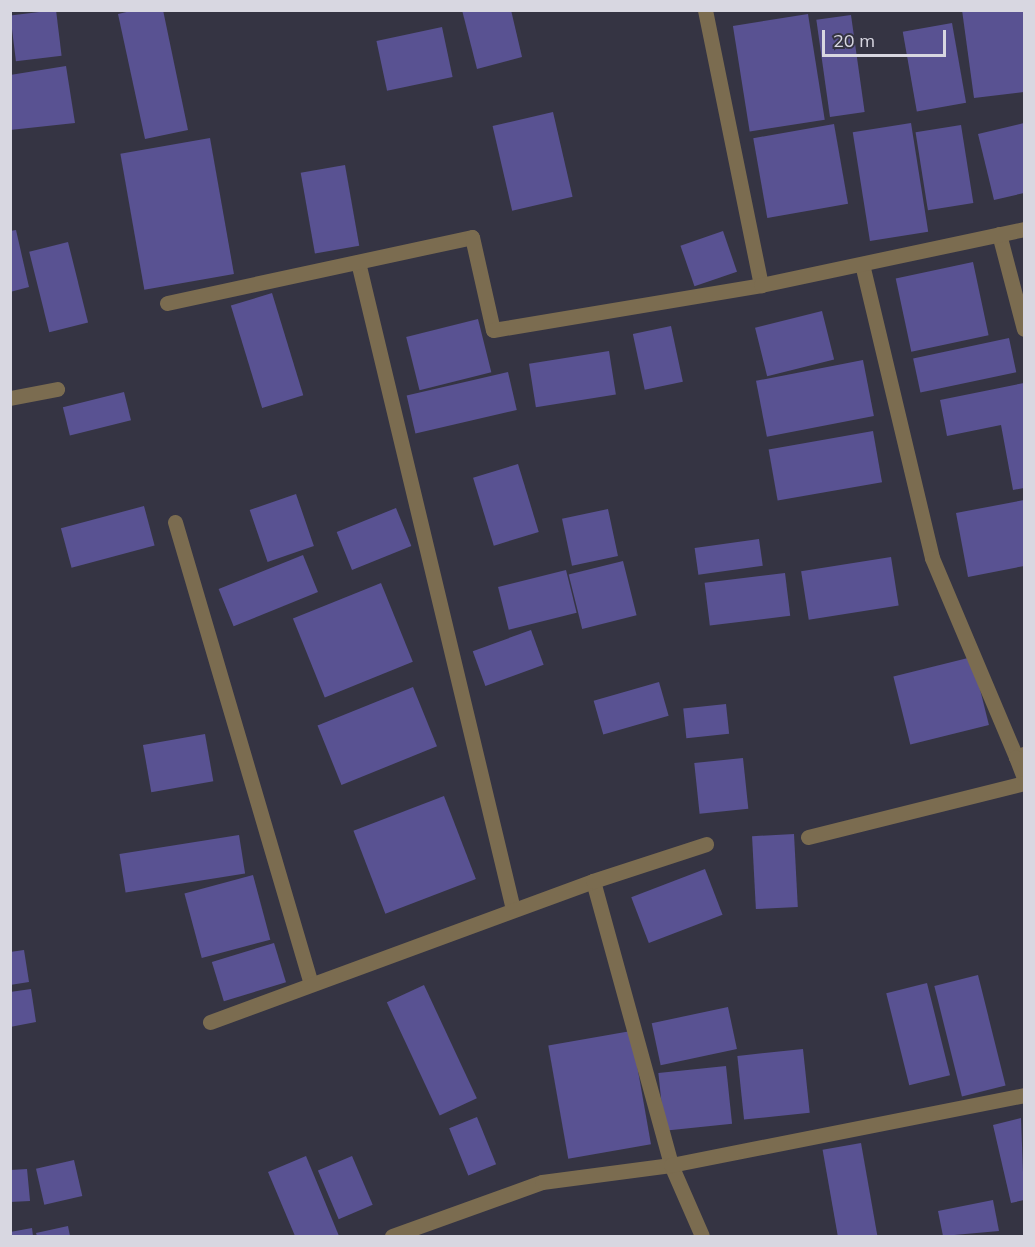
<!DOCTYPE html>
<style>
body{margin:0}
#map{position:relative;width:1035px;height:1247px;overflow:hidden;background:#353443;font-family:Mulish,sans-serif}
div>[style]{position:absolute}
.building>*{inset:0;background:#595292;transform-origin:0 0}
.minor>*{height:15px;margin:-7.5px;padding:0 7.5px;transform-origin:7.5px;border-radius:7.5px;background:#7b6c50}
span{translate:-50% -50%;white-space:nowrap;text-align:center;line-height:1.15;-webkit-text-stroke:5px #353443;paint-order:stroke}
.frame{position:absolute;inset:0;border:12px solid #d8d7e1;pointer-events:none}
.scale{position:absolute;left:822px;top:30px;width:124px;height:27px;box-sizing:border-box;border:3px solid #d8d7e1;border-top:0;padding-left:8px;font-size:18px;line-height:21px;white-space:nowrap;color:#d8d7e1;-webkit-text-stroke:4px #353443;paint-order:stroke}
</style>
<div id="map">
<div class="building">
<div style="left:56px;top:10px;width:46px;height:46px;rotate:83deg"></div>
<div style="clip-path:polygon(135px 10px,163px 10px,188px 130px,145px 139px,118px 14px)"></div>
<div style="clip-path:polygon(462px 10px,511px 10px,522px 57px,477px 69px)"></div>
<div style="clip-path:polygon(962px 10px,1024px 10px,1024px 92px,974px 98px)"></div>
<div style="left:808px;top:14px;width:107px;height:76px;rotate:81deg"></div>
<div style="left:851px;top:15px;width:98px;height:35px;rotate:82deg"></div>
<div style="left:952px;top:23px;width:81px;height:50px;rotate:80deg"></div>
<div style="left:442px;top:27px;width:51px;height:67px;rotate:78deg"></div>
<div style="clip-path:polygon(66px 66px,75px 123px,10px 130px,10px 75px)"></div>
<div style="left:553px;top:112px;width:87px;height:62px;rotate:77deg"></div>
<div style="left:911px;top:123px;width:110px;height:59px;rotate:81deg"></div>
<div style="clip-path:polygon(1024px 123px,1024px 193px,994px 200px,978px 134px)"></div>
<div style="left:834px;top:124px;width:81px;height:82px;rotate:80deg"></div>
<div style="left:961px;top:125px;width:79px;height:46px;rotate:81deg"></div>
<div style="left:210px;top:138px;width:138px;height:91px;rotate:80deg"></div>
<div style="left:345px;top:165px;width:82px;height:45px;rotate:80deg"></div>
<div style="clip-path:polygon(16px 230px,29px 287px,10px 292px,10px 231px)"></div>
<div style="left:723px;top:231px;width:43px;height:45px;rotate:71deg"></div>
<div style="left:68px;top:242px;width:83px;height:40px;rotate:76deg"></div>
<div style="left:973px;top:262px;width:75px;height:79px;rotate:78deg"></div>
<div style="left:272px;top:293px;width:107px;height:43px;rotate:73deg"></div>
<div style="left:822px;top:311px;width:50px;height:69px;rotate:76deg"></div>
<div style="left:478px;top:319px;width:55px;height:74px;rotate:76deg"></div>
<div style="left:671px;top:326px;width:57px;height:39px;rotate:78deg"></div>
<div style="left:1009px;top:338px;width:35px;height:98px;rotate:78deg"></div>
<div style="left:609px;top:351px;width:44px;height:81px;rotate:81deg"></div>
<div style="left:863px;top:360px;width:57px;height:109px;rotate:79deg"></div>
<div style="left:508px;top:372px;width:39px;height:104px;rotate:77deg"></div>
<div style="clip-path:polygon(1024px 383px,1024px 488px,1013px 490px,1001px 425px,947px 436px,940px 400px)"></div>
<div style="left:124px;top:392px;width:29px;height:63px;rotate:76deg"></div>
<div style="left:873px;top:431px;width:52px;height:106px;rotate:80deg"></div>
<div style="left:518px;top:464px;width:71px;height:47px;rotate:73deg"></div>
<div style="left:296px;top:494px;width:55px;height:49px;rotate:71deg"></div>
<div style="clip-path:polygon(1024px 500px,1024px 566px,968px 577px,956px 513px)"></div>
<div style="left:144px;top:506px;width:41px;height:86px;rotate:75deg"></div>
<div style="left:396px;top:508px;width:41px;height:64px;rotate:68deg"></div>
<div style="left:608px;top:509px;width:48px;height:47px;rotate:78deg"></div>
<div style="left:759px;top:539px;width:27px;height:65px;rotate:82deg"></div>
<div style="left:303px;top:555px;width:40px;height:91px;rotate:68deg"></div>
<div style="left:891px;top:557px;width:49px;height:91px;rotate:81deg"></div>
<div style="left:623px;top:561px;width:56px;height:56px;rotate:76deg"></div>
<div style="left:566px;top:570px;width:44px;height:70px;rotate:76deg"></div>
<div style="left:785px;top:573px;width:43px;height:81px;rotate:83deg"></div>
<div style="left:381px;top:583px;width:85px;height:95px;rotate:68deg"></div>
<div style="left:531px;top:630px;width:37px;height:62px;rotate:70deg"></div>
<div style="left:972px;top:657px;width:70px;height:81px;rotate:76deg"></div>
<div style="left:659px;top:682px;width:35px;height:68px;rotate:74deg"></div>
<div style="left:413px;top:687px;width:64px;height:103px;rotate:68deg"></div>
<div style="left:726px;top:704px;width:30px;height:43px;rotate:84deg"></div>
<div style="left:205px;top:734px;width:48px;height:63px;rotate:80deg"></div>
<div style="left:743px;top:758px;width:51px;height:49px;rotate:84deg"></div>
<div style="left:444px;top:796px;width:89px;height:97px;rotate:69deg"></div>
<div style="left:794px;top:834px;width:73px;height:42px;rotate:87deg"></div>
<div style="left:239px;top:835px;width:39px;height:121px;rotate:81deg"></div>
<div style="left:705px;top:869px;width:49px;height:79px;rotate:69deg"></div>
<div style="left:253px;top:875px;width:67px;height:71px;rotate:75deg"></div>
<div style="left:274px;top:943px;width:41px;height:65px;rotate:73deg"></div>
<div style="clip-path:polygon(24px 950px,29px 982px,10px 985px,10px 952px)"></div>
<div style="left:978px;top:975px;width:114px;height:45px;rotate:76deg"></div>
<div style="left:927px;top:983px;width:95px;height:42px;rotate:76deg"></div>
<div style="left:424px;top:985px;width:125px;height:41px;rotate:65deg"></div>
<div style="clip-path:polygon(31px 989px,36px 1022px,10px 1027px,10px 992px)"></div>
<div style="left:728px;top:1007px;width:43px;height:78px;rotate:78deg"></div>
<div style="left:631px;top:1031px;width:115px;height:84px;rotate:80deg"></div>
<div style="left:803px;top:1049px;width:64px;height:66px;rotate:84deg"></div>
<div style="left:726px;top:1066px;width:58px;height:68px;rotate:84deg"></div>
<div style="left:477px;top:1117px;width:51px;height:30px;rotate:68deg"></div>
<div style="clip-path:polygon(1021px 1118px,1024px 1200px,1011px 1203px,993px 1125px)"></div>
<div style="left:861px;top:1143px;width:95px;height:39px;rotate:80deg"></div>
<div style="clip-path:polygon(306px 1156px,339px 1236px,295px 1236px,268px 1172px)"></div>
<div style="left:352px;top:1156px;width:53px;height:37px;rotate:67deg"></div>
<div style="left:74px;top:1160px;width:37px;height:39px;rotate:77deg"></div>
<div style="clip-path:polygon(27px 1169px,30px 1201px,10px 1202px,10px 1170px)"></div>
<div style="clip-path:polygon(993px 1200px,999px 1231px,943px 1236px,938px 1211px)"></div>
<div style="clip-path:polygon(68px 1226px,70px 1236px,37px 1236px,36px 1233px)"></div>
<div style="clip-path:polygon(32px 1228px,33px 1236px,10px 1236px,10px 1232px)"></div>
</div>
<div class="minor">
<div style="left:705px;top:10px;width:281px;rotate:78.5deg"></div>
<div style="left:999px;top:234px;width:98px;rotate:75.3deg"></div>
<div style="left:358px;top:262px;width:665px;rotate:76.53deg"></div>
<div style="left:862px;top:264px;width:302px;rotate:76.6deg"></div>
<div style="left:932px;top:558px;width:216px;rotate:67.1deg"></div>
<div style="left:1016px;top:757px;width:9px;rotate:-21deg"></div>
<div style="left:167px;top:303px;width:312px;rotate:-12.2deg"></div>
<div style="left:472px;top:237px;width:95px;rotate:77.3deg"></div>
<div style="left:493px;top:330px;width:272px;rotate:-9.5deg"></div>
<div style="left:761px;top:285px;width:269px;rotate:-12deg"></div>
<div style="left:10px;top:398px;width:48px;rotate:-10.8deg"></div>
<div style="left:175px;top:522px;width:481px;rotate:73.6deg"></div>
<div style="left:1016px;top:757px;width:22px;rotate:69deg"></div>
<div style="left:808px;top:837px;width:223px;rotate:-14deg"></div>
<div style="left:593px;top:881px;width:295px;rotate:74.6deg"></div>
<div style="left:671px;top:1165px;width:77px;rotate:66.4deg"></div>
<div style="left:210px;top:1022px;width:408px;rotate:-20.2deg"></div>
<div style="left:593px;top:881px;width:119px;rotate:-18.1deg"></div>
<div style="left:392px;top:1236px;width:159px;rotate:-19.8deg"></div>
<div style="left:542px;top:1182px;width:130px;rotate:-7.5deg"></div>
<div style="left:671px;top:1165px;width:360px;rotate:-11.2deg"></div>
</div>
<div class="frame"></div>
<div class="scale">20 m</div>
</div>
